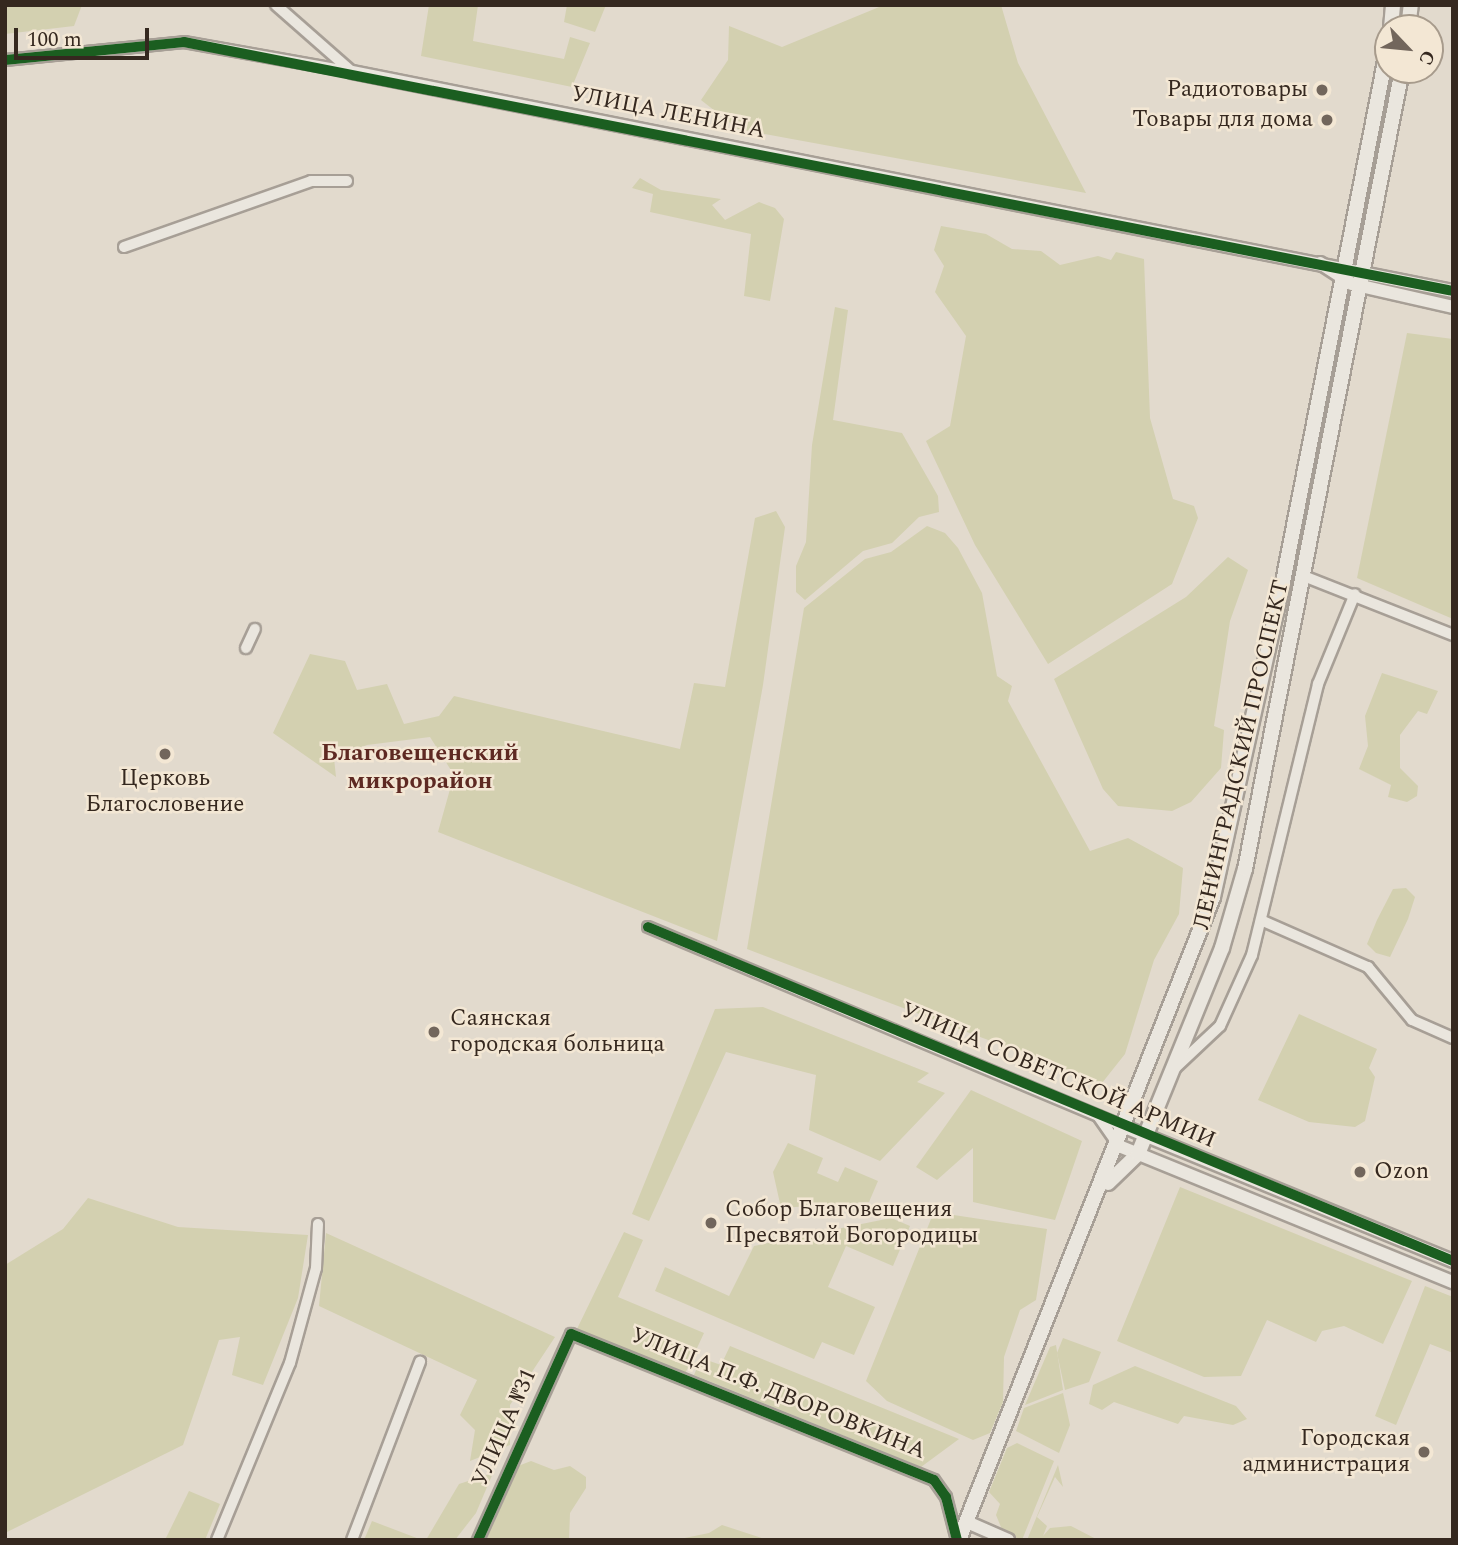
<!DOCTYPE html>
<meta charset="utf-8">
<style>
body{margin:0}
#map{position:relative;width:1458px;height:1545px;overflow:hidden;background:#e2dacd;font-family:Spectral,serif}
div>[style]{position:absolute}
.green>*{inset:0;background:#d3d0b0}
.roads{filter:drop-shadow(2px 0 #a79f96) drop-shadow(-2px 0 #a79f96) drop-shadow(0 2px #a79f96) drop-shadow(0 -2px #a79f96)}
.minor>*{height:10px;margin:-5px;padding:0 5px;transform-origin:5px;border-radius:5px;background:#eae6de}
.tertiary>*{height:12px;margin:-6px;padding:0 6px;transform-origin:6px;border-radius:6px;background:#eae6de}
.secondary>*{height:14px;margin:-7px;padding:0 7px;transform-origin:7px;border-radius:7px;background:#eae6de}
.cycleway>*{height:10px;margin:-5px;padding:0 5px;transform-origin:5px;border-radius:5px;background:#1b5e20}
.dots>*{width:19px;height:19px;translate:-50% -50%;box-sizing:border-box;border:4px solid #f3e7d4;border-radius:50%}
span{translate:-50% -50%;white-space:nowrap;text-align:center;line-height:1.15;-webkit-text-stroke:5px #f3e7d4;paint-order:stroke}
.poi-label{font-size:23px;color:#35281f}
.right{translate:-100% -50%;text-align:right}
.left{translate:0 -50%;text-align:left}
.street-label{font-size:23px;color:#35281f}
.neighbourhood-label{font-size:24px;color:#5e2922;font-weight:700}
.frame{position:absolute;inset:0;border:7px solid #35281f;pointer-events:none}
.north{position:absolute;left:1374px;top:14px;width:70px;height:70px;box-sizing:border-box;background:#f3e7d4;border:2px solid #a79b8c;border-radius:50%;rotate:116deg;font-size:19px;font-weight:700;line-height:28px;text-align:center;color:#35281f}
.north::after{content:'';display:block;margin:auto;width:24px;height:32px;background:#72665c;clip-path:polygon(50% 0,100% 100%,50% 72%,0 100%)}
.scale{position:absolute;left:14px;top:28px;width:135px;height:32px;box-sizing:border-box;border:4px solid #35281f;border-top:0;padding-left:9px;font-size:21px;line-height:24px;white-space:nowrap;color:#35281f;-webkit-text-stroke:5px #f3e7d4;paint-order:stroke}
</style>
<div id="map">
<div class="green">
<div style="clip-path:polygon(5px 5px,82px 5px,74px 26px,5px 34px)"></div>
<div style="clip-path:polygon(429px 5px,478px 5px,473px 41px,564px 59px,570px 37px,590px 43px,572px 87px,421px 56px)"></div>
<div style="clip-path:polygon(567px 5px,606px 5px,595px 32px,564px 22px)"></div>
<div style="clip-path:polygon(884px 5px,1001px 5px,1018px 63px,1086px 193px,738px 129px,701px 100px,728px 60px,729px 26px,782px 47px)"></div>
<div style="clip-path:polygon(640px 178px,661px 190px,721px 199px,712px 205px,725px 220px,759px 202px,775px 208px,784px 219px,770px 301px,744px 296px,751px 234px,650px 212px,653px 194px,632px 188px)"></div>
<div style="clip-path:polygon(941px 226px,986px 234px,1012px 249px,1041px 251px,1060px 265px,1098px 256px,1111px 260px,1116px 252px,1144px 259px,1150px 418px,1173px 499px,1194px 506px,1198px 518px,1172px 584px,1048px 664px,975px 545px,926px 441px,950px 426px,966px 336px,935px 292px,944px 266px,934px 250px)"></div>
<div style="clip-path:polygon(835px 307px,848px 310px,833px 420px,902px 433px,938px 496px,939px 512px,919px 517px,892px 543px,863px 551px,805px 600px,796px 592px,796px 566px,806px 542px,812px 445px)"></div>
<div style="clip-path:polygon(1407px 333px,1453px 339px,1453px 619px,1357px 578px)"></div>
<div style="clip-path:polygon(776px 511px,785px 527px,763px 685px,717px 941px,438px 832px,454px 775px,430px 737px,367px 745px,334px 758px,336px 777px,273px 733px,310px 654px,345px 661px,357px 690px,387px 684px,404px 724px,439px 716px,454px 696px,680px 749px,694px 683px,725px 687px,755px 518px)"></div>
<div style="clip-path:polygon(927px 526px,945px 533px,958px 548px,982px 593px,997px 676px,1012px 686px,1008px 701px,1090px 851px,1128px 838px,1183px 868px,1179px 914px,1154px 960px,1125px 1054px,1102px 1083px,747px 949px,804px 608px,865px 559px,891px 552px)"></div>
<div style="clip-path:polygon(1228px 557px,1248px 570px,1230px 621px,1214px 726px,1224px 730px,1221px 768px,1191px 802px,1172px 811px,1118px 806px,1103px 789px,1054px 679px,1186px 597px)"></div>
<div style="clip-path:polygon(1382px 673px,1438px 691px,1427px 714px,1418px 711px,1400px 735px,1400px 768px,1418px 786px,1417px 796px,1407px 802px,1388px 797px,1391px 785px,1359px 769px,1368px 746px,1365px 716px)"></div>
<div style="clip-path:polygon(1406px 888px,1415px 897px,1408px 919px,1390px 957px,1376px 953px,1367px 944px,1377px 920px,1393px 889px)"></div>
<div style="clip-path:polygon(763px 1007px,929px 1073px,917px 1082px,945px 1093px,880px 1161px,809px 1130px,816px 1075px,726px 1052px,649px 1221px,632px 1214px,715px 1009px)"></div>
<div style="clip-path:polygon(1299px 1014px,1377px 1049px,1369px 1068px,1375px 1077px,1365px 1121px,1355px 1127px,1309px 1122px,1258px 1100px)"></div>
<div style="clip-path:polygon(971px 1090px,1082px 1141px,1055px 1220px,973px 1202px,973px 1148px,937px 1180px,916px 1167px)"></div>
<div style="clip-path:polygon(788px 1143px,823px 1158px,817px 1173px,838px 1182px,845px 1167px,878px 1181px,869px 1202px,781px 1208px,773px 1172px)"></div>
<div style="clip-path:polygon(1180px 1187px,1412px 1281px,1383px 1344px,1344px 1326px,1322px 1331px,1316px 1342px,1267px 1320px,1241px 1376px,1204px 1377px,1117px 1341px)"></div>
<div style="clip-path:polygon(88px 1198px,178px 1227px,308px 1235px,298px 1298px,263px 1385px,232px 1375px,240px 1337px,219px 1340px,183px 1445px,5px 1533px,5px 1265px,63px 1229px)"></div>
<div style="clip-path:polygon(947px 1214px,1047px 1229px,1036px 1300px,1020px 1310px,1004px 1357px,1003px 1402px,990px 1433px,973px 1440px,887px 1401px,866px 1381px,931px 1219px)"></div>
<div style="clip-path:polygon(891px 1218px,910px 1226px,893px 1266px,846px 1246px,828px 1287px,875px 1307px,854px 1355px,822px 1342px,814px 1359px,655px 1291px,665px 1267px,729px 1296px,754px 1246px)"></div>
<div style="clip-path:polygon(624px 1232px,643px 1240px,618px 1297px,704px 1333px,684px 1376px,576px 1331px)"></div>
<div style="clip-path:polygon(326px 1233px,555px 1337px,510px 1405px,510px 1445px,470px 1461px,475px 1430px,460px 1415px,477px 1380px,319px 1306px)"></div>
<div style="clip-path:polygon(1425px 1286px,1453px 1297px,1453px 1353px,1430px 1344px,1396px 1425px,1375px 1416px)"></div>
<div style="clip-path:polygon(1063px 1338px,1101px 1352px,1089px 1382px,1065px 1390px,1057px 1353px)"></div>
<div style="clip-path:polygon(1056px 1345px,1063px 1390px,1025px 1405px,1050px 1347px)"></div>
<div style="clip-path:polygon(730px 1346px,959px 1439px,921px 1467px,694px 1375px,701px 1358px,721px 1365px)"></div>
<div style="clip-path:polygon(1135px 1366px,1236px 1406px,1247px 1419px,1233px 1425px,1184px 1416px,1178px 1424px,1114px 1402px,1102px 1410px,1089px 1404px,1093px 1385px)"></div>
<div style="clip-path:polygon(1063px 1393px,1070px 1425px,1059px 1453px,1016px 1431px,1024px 1408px)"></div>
<div style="clip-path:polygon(1017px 1443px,1054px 1461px,1022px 1540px,1003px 1532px,996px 1515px,1000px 1504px,989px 1492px,1007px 1448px)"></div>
<div style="clip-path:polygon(531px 1461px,554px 1470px,570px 1466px,586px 1477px,586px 1488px,570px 1513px,569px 1540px,486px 1540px,513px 1468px)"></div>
<div style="clip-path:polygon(1058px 1465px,1063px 1487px,1055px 1477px,1037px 1517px,1047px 1526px,1043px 1536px,1050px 1528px,1071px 1526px,1098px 1540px,1027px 1540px)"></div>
<div style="clip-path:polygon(493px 1473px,476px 1513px,455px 1540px,426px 1540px,459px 1484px)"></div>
<div style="clip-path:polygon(189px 1491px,220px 1504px,205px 1540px,165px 1540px)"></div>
<div style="clip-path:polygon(372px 1521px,422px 1540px,364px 1540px)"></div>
<div style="clip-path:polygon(722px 1525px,768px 1540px,675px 1540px,709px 1533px)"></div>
</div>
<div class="roads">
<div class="minor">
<div style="left:276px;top:5px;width:98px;rotate:41.3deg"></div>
<div style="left:5px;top:60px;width:180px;rotate:-5.7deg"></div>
<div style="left:184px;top:42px;width:171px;rotate:10.1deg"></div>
<div style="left:124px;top:247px;width:198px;rotate:-19.4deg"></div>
<div style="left:311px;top:181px;width:36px"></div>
<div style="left:1306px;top:577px;width:158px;rotate:21.5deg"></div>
<div style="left:246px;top:648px;width:21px;rotate:-65deg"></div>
<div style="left:1263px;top:921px;width:115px;rotate:23.7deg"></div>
<div style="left:1368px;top:967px;width:69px;rotate:50.3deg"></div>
<div style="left:1412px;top:1020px;width:45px;rotate:23.7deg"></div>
<div style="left:648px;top:927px;width:519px;rotate:22.76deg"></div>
<div style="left:1174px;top:1069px;width:63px;rotate:-43.1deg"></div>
<div style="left:1220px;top:1026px;width:78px;rotate:-65.7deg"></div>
<div style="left:1252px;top:955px;width:279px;rotate:-76.3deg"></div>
<div style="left:1318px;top:684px;width:97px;rotate:-67.7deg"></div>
<div style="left:1098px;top:1116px;width:35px;rotate:55deg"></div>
<div style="left:217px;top:1540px;width:191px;rotate:-67.6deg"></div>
<div style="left:290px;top:1363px;width:98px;rotate:-74.7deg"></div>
<div style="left:316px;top:1268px;width:44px;rotate:-87.4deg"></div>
<div style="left:352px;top:1540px;width:191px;rotate:-69.1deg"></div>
<div style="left:478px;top:1540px;width:226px;rotate:-65.7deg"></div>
<div style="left:571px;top:1334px;width:391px;rotate:21.9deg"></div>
<div style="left:934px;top:1480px;width:21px;rotate:55deg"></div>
<div style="left:946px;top:1497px;width:44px;rotate:75.7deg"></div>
</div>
<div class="tertiary">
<div style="left:352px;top:72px;width:1123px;rotate:11.25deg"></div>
<div style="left:1320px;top:263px;width:38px;rotate:33deg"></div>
<div style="left:1352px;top:284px;width:104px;rotate:12.8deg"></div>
<div style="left:1127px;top:1128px;width:352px;rotate:22.2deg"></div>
<div style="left:1119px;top:1146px;width:361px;rotate:22.2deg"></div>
<div style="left:967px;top:1522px;width:45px;rotate:23.7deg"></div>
</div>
<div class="secondary">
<div style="left:1391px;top:28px;width:23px;rotate:-85deg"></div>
<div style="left:1408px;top:28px;width:23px;rotate:-83deg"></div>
<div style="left:1108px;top:1183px;width:42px;rotate:-44deg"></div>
<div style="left:1138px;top:1154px;width:222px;rotate:-67.8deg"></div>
<div style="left:1222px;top:948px;width:82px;rotate:-73.8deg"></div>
<div style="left:1245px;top:869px;width:814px;rotate:-78.88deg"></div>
<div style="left:959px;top:1540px;width:691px;rotate:-68.44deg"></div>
<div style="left:1213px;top:897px;width:318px;rotate:-77.5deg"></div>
<div style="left:1282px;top:587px;width:551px;rotate:-78.91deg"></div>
</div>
</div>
<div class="cycleway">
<div style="left:5px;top:60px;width:180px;rotate:-5.7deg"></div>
<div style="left:184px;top:42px;width:1293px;rotate:11.1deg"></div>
<div style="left:648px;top:927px;width:872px;rotate:22.53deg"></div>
<div style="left:478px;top:1540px;width:226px;rotate:-65.7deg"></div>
<div style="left:571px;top:1334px;width:391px;rotate:21.9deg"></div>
<div style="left:934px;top:1480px;width:21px;rotate:55deg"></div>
<div style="left:946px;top:1497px;width:44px;rotate:75.7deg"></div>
</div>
<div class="dots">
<div style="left:1322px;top:90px;background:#72665c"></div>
<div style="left:1327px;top:120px;background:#72665c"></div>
<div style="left:165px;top:754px;background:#72665c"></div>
<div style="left:434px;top:1032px;background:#72665c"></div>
<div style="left:1360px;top:1172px;background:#72665c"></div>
<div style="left:711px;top:1223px;background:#72665c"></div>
<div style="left:1424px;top:1452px;background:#72665c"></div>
</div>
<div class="poi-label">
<span class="right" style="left:1308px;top:90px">Радиотовары</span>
<span class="right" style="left:1313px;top:120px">Товары для дома</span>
<span style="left:165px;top:792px">Церковь<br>Благословение</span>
<span class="left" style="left:450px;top:1032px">Саянская<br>городская больница</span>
<span class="left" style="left:1374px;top:1172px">Ozon</span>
<span class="left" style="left:725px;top:1223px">Собор Благовещения<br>Пресвятой Богородицы</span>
<span class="right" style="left:1410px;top:1452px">Городская<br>администрация</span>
</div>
<div class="street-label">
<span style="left:668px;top:113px;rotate:11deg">УЛИЦА ЛЕНИНА</span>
<span style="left:1242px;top:755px;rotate:-77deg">ЛЕНИНГРАДСКИЙ ПРОСПЕКТ</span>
<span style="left:1058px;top:1076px;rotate:23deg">УЛИЦА СОВЕТСКОЙ АРМИИ</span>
<span style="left:778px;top:1394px;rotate:22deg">УЛИЦА П.Ф. ДВОРОВКИНА</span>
<span style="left:505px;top:1428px;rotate:-66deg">УЛИЦА №31</span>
</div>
<div class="neighbourhood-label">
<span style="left:420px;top:768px">Благовещенский<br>микрорайон</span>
</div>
<div class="frame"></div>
<div class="north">С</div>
<div class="scale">100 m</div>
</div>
